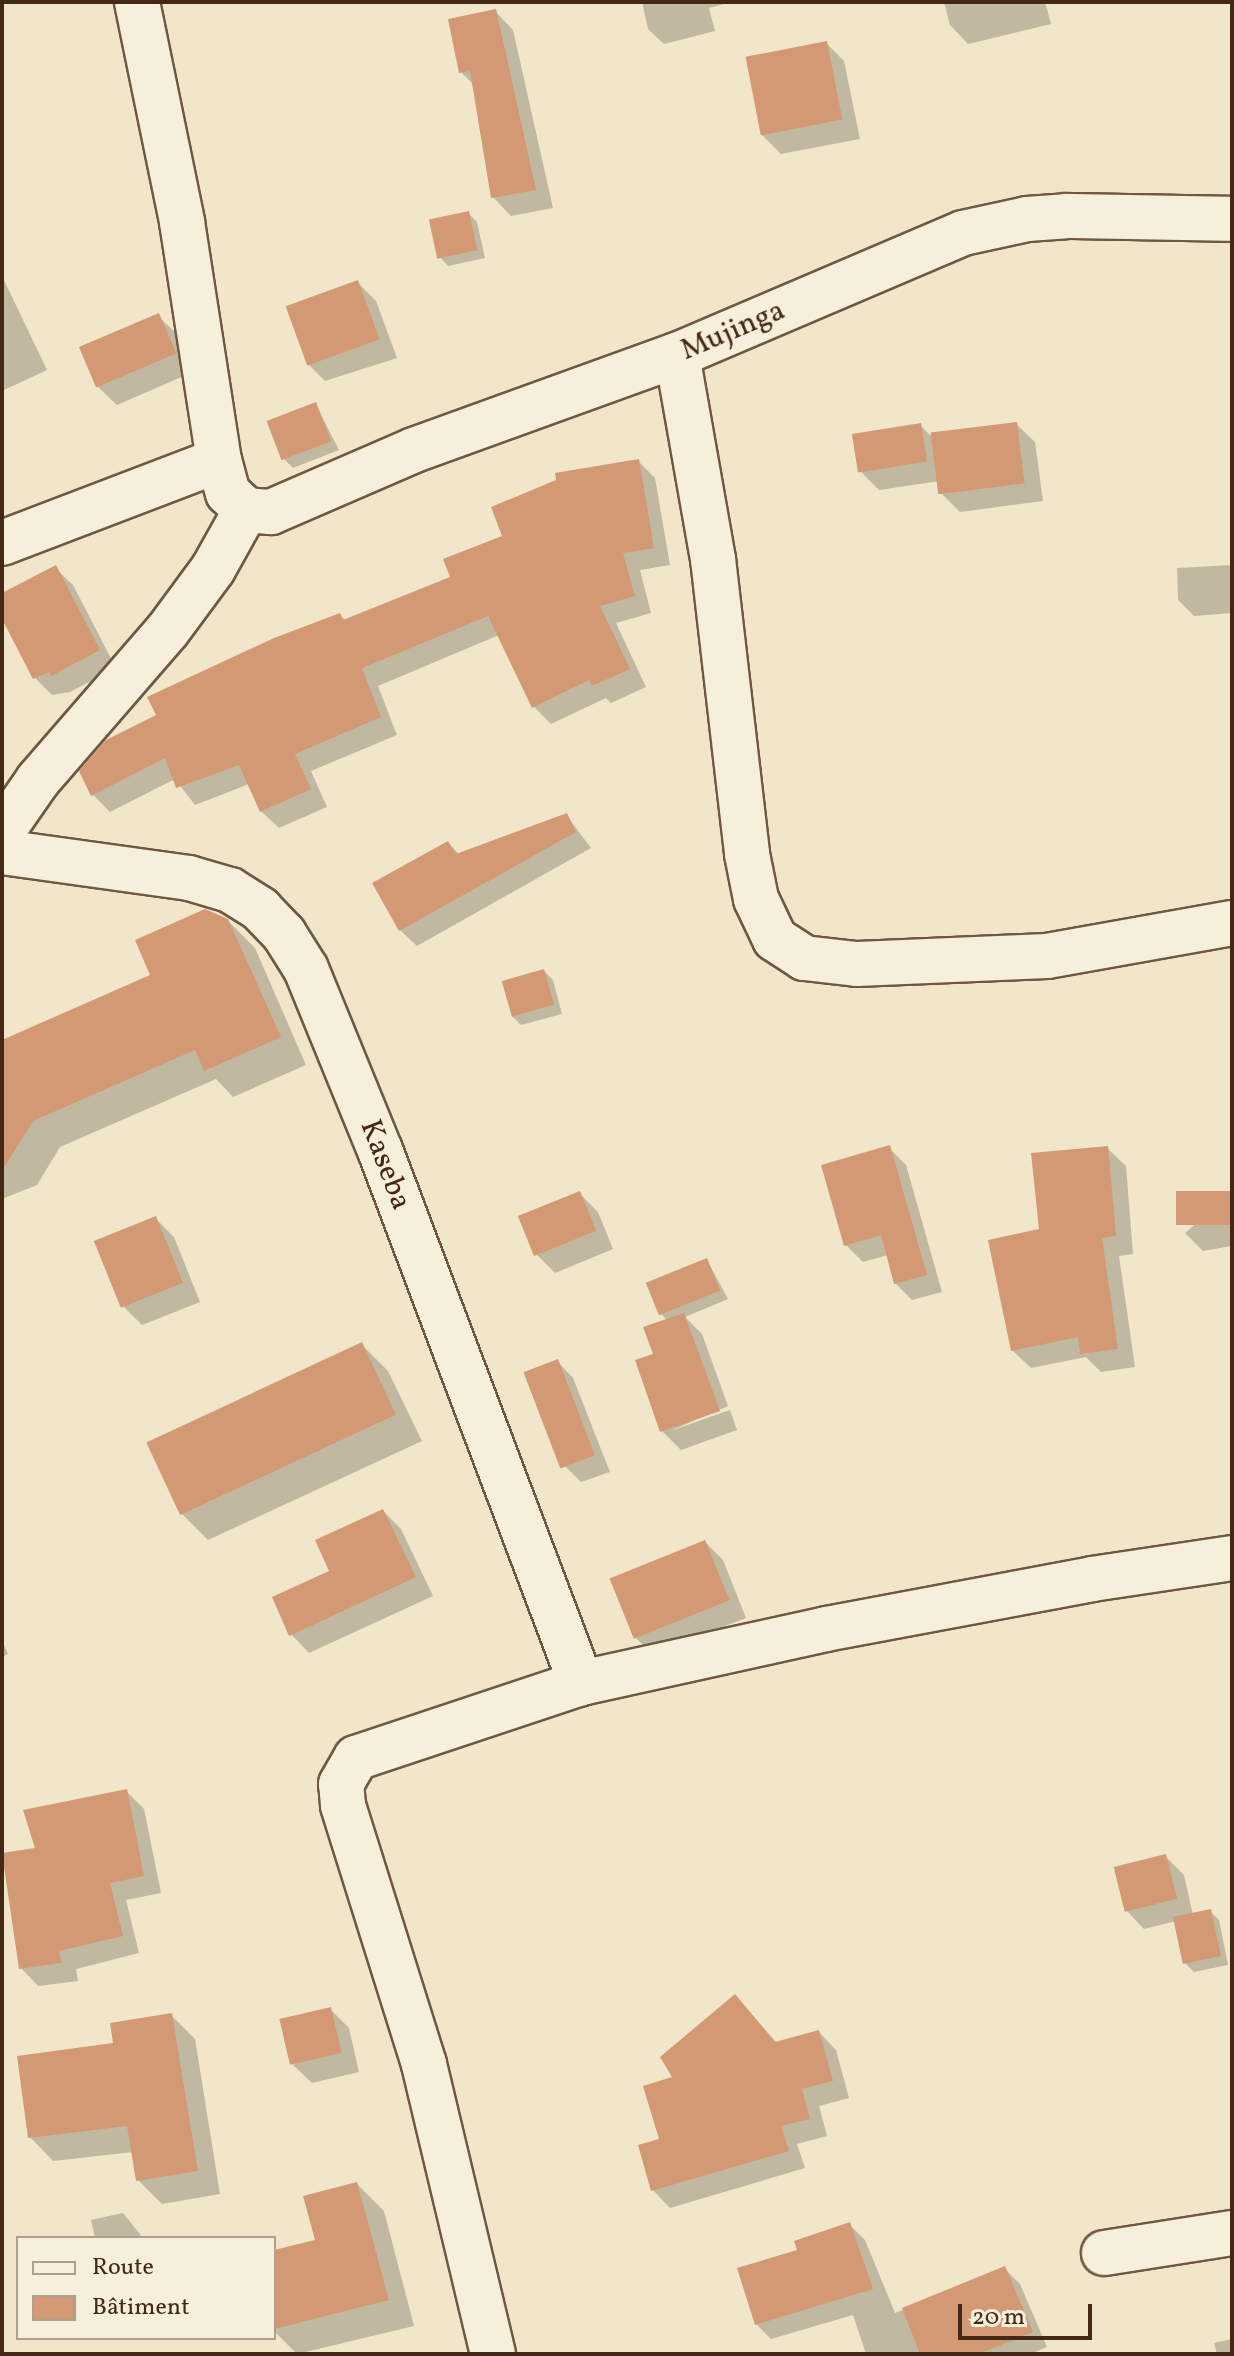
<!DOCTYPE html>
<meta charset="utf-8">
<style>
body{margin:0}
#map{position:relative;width:1234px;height:2356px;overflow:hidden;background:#f1e6c9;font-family:Vollkorn,serif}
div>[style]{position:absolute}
.shadow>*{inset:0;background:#0003}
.building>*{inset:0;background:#d29974;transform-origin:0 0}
.roads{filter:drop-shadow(2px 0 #6f5843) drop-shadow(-2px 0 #6f5843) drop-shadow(0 2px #6f5843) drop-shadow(0 -2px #6f5843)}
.street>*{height:44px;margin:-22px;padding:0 22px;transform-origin:22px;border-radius:22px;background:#f6efdc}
span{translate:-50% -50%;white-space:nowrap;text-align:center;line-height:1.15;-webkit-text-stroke:6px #f6efdc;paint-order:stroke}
.street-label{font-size:30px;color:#442816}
.frame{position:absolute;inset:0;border:4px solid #442816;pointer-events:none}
.legend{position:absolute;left:16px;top:2236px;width:260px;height:104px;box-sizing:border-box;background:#f6efdc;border:2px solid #af9f8d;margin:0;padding:10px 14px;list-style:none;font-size:24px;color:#442816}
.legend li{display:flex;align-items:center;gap:16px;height:40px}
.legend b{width:40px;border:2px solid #af9f8d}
.scale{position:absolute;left:958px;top:2304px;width:134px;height:36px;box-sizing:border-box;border:4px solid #442816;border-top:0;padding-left:10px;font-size:24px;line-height:28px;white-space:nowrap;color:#442816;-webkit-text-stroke:6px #f6efdc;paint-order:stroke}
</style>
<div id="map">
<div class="shadow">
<div style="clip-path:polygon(642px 2px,732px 2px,709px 8px,715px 31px,664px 44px,648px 29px)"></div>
<div style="clip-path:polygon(944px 2px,1045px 2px,1051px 24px,968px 44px,950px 25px)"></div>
<div style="clip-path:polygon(495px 11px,513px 30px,553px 208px,511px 216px,493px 197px,474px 85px,461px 72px)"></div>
<div style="clip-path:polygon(826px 43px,844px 61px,860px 139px,781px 154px,762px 135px)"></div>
<div style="clip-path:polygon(468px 213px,477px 222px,485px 258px,448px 266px,440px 257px)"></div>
<div style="clip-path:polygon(2px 276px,47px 370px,2px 391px)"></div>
<div style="clip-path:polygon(357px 282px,376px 301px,397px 358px,325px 381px,307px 363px)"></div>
<div style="clip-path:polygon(158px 316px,177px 334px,193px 372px,117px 405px,98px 387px)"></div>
<div style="clip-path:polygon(316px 405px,339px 450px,293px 468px,284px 459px)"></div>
<div style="clip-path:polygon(1016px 424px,1035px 442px,1043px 501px,960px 512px,941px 493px,940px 481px,879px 490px,860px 471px,920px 425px,931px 436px)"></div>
<div style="clip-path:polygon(638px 461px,655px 478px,670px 565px,640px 570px,651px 613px,616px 623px,646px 687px,611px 703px,606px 698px,551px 724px,534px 707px,499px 635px,378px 686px,397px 735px,311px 771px,327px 807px,279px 828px,261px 811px,249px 784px,195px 805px,175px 779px,110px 812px,93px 795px,340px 615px,346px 621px,453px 578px,505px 537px)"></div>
<div style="clip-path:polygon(1232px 565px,1232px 613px,1194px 616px,1178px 600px,1177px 568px)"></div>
<div style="clip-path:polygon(55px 568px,73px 585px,116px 668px,70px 692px,52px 695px,35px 678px,2px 615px,2px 595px)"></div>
<div style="clip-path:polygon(567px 816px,591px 848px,417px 946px,400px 930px,448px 843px,460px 855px)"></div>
<div style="clip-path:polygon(227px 920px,255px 948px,306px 1065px,233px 1097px,216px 1079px,60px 1147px,37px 1185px,2px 1199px,2px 1042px,153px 976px)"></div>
<div style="clip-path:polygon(544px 971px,553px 980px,562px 1014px,521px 1025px,512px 1016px)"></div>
<div style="clip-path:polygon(889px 1148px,906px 1165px,942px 1292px,912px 1300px,895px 1283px,888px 1255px,863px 1262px,846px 1245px)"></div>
<div style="clip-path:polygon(1107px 1148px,1126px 1166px,1133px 1254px,1119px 1256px,1135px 1367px,1101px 1372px,1086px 1357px,1031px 1368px,1012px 1350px,1041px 1231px)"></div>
<div style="clip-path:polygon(579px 1193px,598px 1212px,613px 1249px,555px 1273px,537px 1255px)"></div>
<div style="clip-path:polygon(1232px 1193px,1232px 1246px,1203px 1251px,1185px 1233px)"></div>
<div style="clip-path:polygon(156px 1219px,174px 1237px,200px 1302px,142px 1325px,124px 1307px)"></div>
<div style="clip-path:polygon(707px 1260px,728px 1299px,685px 1317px,702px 1334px,728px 1406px,670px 1431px,730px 1410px,737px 1430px,681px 1450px,662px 1431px,655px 1355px,668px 1321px,661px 1314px)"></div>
<div style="clip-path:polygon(361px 1344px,388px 1371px,422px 1441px,208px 1540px,181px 1513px,148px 1443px)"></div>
<div style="clip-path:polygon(557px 1361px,573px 1378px,610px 1472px,581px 1482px,565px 1466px,530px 1372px)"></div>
<div style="clip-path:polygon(383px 1511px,401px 1529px,433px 1596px,309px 1653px,291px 1634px,332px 1572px)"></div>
<div style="clip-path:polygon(705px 1542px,723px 1560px,746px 1618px,652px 1654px,633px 1635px)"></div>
<div style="clip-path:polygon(2px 1640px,8px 1654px,2px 1657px)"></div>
<div style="clip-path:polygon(126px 1791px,144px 1809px,161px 1893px,126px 1900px,139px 1953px,76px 1969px,78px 1981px,38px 1986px,21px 1968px,37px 1850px)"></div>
<div style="clip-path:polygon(1166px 1857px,1184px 1875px,1193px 1915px,1210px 1911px,1219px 1920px,1228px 1965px,1194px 1972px,1185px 1963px,1176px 1921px,1144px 1929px,1126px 1910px)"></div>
<div style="clip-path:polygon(735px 1996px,777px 2043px,819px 2032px,836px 2050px,849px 2098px,819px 2106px,827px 2136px,797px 2144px,805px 2168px,670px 2208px,653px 2190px,676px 2078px)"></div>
<div style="clip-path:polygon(331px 2010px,349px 2028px,359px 2072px,312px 2083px,293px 2065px)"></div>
<div style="clip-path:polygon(171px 2015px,195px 2039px,220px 2194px,162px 2204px,138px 2180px,133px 2152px,53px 2161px,30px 2137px,116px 2045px)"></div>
<div style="clip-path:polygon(357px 2184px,384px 2211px,414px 2326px,297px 2354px,274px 2331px,274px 2252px,317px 2241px)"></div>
<div style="clip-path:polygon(123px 2213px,143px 2238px,95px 2238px,91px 2220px)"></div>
<div style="clip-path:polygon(850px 2225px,865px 2240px,895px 2313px,1005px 2269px,1020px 2284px,1047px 2347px,1030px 2354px,866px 2354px,853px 2315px,771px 2339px,756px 2324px,800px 2251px)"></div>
<div style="clip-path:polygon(1232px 2339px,1232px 2354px,1217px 2354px,1214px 2343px)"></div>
</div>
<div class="building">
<div style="clip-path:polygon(496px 9px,536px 190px,491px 198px,470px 71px,459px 73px,448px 19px)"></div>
<div style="left:827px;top:41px;width:80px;height:83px;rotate:79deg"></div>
<div style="left:469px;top:211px;width:40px;height:41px;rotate:78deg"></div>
<div style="left:358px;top:280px;width:63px;height:77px;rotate:70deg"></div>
<div style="left:159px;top:313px;width:44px;height:87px;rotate:67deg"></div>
<div style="left:316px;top:402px;width:42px;height:53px;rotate:69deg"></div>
<div style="left:1017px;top:422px;width:62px;height:87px;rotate:83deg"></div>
<div style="left:921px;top:423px;width:39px;height:70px;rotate:81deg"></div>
<div style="clip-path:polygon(639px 459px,654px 548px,623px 553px,635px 596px,600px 606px,630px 669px,592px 686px,589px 680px,532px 708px,488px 616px,362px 668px,381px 717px,295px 754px,311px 789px,260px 812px,239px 765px,176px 788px,165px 758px,91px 796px,79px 771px,106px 740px,156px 715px,147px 697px,274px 638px,340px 613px,343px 620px,450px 577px,443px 559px,502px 536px,491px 507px,556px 480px,555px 473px)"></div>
<div style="clip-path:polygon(56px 565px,100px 650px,51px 676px,49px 672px,33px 679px,2px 619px,2px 593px)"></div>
<div style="clip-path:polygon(567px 813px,576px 832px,399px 931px,372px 883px,448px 841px,456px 854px)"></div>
<div style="clip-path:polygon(205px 909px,228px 919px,281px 1037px,204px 1071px,195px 1050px,33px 1121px,2px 1171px,2px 1040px,150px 975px,135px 940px)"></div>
<div style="left:544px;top:969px;width:37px;height:44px;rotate:74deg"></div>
<div style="clip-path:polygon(890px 1145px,927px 1275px,894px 1284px,881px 1235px,844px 1246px,821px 1165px)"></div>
<div style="clip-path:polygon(1108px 1146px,1116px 1236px,1102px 1238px,1118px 1349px,1080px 1354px,1078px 1337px,1011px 1351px,988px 1240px,1039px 1229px,1031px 1153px)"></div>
<div style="left:580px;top:1191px;width:43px;height:67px;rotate:68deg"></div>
<div style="left:1232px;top:1191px;width:34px;height:56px;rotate:90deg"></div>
<div style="left:156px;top:1216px;width:72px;height:67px;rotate:68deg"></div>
<div style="left:707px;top:1258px;width:35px;height:66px;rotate:68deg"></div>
<div style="clip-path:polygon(684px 1313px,720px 1411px,660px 1432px,635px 1360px,653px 1354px,643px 1327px)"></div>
<div style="left:362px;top:1342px;width:80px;height:238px;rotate:65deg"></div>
<div style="left:558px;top:1359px;width:103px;height:37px;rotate:69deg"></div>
<div style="clip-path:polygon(383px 1509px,416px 1577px,289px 1636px,272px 1597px,329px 1571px,315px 1540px)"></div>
<div style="left:705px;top:1540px;width:65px;height:103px;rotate:68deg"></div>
<div style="clip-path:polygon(127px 1789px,144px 1876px,110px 1883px,123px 1936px,59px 1951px,61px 1963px,19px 1969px,2px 1853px,35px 1848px,23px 1810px)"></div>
<div style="left:1166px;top:1854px;width:46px;height:54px;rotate:76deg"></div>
<div style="left:1211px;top:1909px;width:48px;height:39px;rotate:78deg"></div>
<div style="clip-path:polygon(735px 1994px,775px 2042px,819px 2030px,833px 2081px,802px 2089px,810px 2119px,781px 2126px,789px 2151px,651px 2191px,638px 2145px,659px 2139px,643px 2086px,672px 2077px,660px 2057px)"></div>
<div style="left:331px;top:2007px;width:47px;height:53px;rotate:77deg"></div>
<div style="clip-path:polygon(172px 2013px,198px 2171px,136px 2181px,127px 2126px,28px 2138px,17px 2056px,113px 2043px,110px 2023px)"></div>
<div style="clip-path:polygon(357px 2182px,389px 2300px,274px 2329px,274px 2250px,315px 2240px,303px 2196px)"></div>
<div style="clip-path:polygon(850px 2222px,873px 2289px,755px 2325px,737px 2268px,797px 2250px,794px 2241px)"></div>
<div style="clip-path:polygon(1005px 2266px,1033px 2332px,978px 2354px,920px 2354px,902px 2308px)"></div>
</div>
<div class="roads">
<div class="street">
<div style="left:137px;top:2px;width:225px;rotate:78.4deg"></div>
<div style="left:182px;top:222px;width:241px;rotate:81.2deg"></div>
<div style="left:219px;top:460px;width:34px;rotate:75deg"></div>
<div style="left:228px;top:493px;width:25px;rotate:43deg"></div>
<div style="left:677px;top:355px;width:207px;rotate:80deg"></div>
<div style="left:713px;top:559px;width:297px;rotate:83.4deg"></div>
<div style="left:747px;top:854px;width:46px;rotate:78.7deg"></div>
<div style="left:756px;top:899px;width:44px;rotate:64.6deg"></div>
<div style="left:775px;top:939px;width:35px;rotate:33deg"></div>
<div style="left:804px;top:958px;width:53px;rotate:6.5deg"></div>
<div style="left:857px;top:964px;width:190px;rotate:-2.4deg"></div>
<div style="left:1047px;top:956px;width:188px;rotate:-10.1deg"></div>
<div style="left:246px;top:510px;width:25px;rotate:5deg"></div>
<div style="left:271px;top:512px;width:156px;rotate:-23.4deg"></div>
<div style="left:414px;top:450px;width:280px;rotate:-19.9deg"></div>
<div style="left:677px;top:355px;width:311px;rotate:-23.1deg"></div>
<div style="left:963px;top:233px;width:66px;rotate:-12.3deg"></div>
<div style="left:1027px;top:219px;width:39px;rotate:-4deg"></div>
<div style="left:1066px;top:216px;width:166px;rotate:1deg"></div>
<div style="left:2px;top:543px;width:232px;rotate:-20.9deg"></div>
<div style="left:2px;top:832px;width:63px;rotate:-55.3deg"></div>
<div style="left:38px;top:780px;width:198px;rotate:-49.1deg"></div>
<div style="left:168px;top:630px;width:76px;rotate:-53.6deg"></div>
<div style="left:213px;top:569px;width:68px;rotate:-60.8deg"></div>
<div style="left:2px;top:852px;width:189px;rotate:7.9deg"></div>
<div style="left:189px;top:878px;width:43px;rotate:16.3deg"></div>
<div style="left:230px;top:890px;width:36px;rotate:32deg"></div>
<div style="left:260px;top:909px;width:35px;rotate:46deg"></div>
<div style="left:284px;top:934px;width:41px;rotate:57.8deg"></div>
<div style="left:306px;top:969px;width:196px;rotate:67.8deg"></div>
<div style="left:380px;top:1150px;width:570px;rotate:69.34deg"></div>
<div style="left:1104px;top:2253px;width:130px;rotate:-8.9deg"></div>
<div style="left:493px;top:2354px;width:298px;rotate:-103.4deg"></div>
<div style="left:424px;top:2064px;width:271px;rotate:-107.4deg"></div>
<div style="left:343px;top:1805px;width:21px;rotate:-95deg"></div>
<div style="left:341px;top:1784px;width:30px;rotate:-60deg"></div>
<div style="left:356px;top:1758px;width:237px;rotate:-18.4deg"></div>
<div style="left:581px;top:1683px;width:251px;rotate:-12.4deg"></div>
<div style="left:826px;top:1629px;width:271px;rotate:-10.6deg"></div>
<div style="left:1092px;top:1579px;width:142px;rotate:-8.5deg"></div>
</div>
</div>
<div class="street-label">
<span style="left:733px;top:331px;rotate:-23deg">Mujinga</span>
<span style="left:385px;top:1165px;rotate:69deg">Kaseba</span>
</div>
<div class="frame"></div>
<ul class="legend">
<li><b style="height:10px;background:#f6efdc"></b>Route</li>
<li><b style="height:22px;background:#d29974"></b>Bâtiment</li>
</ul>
<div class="scale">20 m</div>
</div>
